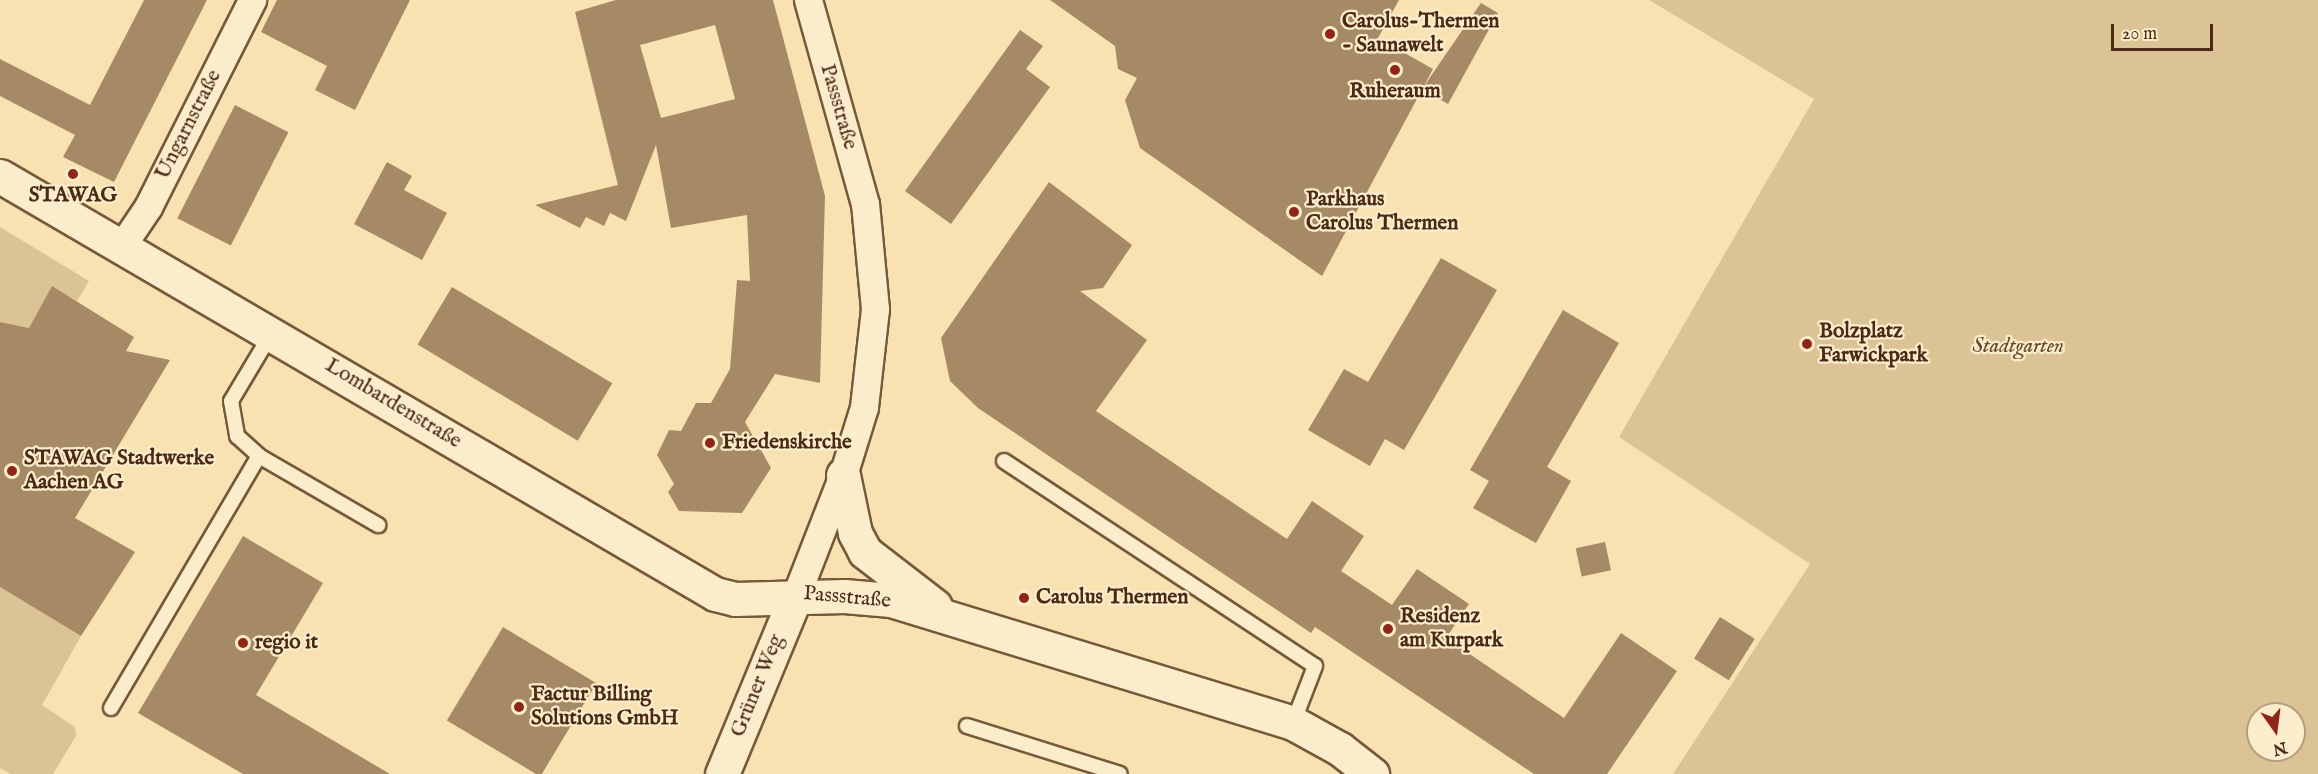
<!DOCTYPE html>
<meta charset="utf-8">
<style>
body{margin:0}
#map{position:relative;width:2318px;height:774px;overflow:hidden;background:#f9e2b1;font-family:"IM FELL English",serif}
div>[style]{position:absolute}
.green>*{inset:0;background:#dbc396}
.building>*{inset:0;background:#a58a65;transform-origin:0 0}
.roads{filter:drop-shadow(2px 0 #76583a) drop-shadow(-2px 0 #76583a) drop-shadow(0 2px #76583a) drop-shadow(0 -2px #76583a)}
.service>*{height:14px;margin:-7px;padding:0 7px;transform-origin:7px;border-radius:7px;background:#fbeccc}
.minor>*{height:27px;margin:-13.5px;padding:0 13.5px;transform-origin:13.5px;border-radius:13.5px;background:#fbeccc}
.tertiary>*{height:33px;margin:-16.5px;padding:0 16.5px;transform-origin:16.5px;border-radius:16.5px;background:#fbeccc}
.dots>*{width:16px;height:16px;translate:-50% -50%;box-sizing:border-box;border:3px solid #fbeccc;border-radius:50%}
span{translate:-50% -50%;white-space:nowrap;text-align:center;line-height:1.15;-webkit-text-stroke:4.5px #fbeccc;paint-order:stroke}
.poi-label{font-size:21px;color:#4a2a12;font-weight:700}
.left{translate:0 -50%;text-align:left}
.street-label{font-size:21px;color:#4a2a12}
.park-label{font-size:21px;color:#67492c;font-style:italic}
.north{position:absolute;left:2246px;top:702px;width:60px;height:60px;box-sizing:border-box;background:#fbeccc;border:2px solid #b49e82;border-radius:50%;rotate:166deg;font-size:16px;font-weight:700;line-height:24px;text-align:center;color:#4a2a12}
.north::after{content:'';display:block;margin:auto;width:21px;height:27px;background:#8f2418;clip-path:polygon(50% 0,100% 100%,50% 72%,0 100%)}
.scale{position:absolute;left:2111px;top:24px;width:102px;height:27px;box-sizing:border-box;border:3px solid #4a2a12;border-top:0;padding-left:8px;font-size:18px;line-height:21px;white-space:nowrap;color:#4a2a12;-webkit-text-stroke:4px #fbeccc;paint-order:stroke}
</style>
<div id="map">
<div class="green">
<div style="clip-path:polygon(evenodd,1649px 0,2318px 0,2318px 774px,1673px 774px,1810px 564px,1619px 437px,1814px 99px,1649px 0,2258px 714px,2294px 714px,2294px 750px,2258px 750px,2258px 714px)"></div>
<div style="clip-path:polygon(0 227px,89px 281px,77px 301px,52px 287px,29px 328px,0 322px)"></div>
<div style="clip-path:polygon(0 587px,81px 636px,42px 705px,75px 727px,76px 736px,53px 774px,11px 774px,0 768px)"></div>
</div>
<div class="building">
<div style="clip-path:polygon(144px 0,207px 0,114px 182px,63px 157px,75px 135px,0 96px,0 59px,90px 105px)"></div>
<div style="clip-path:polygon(277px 0,410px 0,355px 110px,315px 90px,327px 66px,261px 32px)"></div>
<div style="clip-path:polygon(evenodd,616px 0,773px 0,825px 196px,820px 383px,775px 374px,745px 422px,771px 468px,742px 513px,679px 511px,668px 492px,674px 484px,657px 455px,669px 430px,681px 431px,696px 403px,711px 403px,730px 369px,737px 280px,750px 281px,747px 215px,671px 228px,656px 145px,626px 221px,610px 213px,604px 226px,586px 217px,580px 228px,535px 205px,618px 185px,575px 12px,616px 0,715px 25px,735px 99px,661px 118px,640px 45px,715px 25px)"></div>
<div style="clip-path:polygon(1050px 0,1399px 0,1378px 38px,1433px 69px,1322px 276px,1140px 148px,1125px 100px,1137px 78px,1118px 69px,1115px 46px)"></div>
<div style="clip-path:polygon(1481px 3px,1498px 13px,1448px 104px,1422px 89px)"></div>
<div style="clip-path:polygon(1020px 30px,1043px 46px,1026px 69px,1050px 87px,951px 224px,905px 191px)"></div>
<div style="left:235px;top:105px;width:60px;height:127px;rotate:27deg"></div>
<div style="clip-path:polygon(387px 162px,412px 176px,404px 190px,447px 213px,422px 260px,354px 224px)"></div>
<div style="clip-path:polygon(1049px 182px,1132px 245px,1103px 288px,1080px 291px,1147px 340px,1096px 411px,1287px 539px,1312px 501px,1364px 536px,1341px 571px,1392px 605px,1417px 569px,1469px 604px,1446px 638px,1564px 718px,1621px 633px,1677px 671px,1607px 774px,1534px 774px,1315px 627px,1311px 633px,978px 408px,950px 381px,941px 338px)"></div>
<div style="clip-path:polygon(1441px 258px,1497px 290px,1404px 450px,1385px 439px,1370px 466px,1308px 430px,1344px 369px,1368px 382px)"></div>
<div style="clip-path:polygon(52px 286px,134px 337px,126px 351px,170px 360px,75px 518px,135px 552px,81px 636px,0 587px,0 322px,29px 328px)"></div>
<div style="left:452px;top:287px;width:187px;height:67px;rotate:31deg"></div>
<div style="clip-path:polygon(1563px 310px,1619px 343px,1547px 467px,1571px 481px,1536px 543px,1473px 508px,1489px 481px,1470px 470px)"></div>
<div style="clip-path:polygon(243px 536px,323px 583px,256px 695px,390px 774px,243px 774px,138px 713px)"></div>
<div style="left:1605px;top:542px;width:29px;height:30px;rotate:78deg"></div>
<div style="left:1720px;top:617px;width:41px;height:49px;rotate:32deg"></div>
<div style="left:503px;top:627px;width:109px;height:109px;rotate:31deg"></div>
</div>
<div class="roads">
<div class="service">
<div style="left:271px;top:334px;width:78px;rotate:120.8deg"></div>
<div style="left:231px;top:401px;width:36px;rotate:80deg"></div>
<div style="left:237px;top:436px;width:30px;rotate:42deg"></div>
<div style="left:259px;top:456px;width:138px;rotate:30.1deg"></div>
<div style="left:1004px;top:461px;width:372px;rotate:33.4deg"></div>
<div style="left:1315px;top:666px;width:61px;rotate:111.1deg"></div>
<div style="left:111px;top:708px;width:292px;rotate:-59.6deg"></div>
<div style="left:967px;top:726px;width:160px;rotate:17.4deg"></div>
</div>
<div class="minor">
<div style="left:121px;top:247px;width:48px;rotate:-56deg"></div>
<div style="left:148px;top:207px;width:232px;rotate:-63.3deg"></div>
<div style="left:795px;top:598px;width:132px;rotate:-68.7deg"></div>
<div style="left:843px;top:475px;width:71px;rotate:-72.8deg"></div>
<div style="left:864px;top:407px;width:99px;rotate:-83.6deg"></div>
<div style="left:875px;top:309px;width:105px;rotate:-95.4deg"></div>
<div style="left:865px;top:204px;width:212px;rotate:-105.6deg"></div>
</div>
<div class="tertiary">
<div style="left:0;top:176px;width:828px;rotate:30.31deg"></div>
<div style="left:715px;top:594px;width:21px;rotate:14deg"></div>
<div style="left:735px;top:599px;width:109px;rotate:-1.6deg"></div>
<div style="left:844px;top:596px;width:47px;rotate:4.9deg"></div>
<div style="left:891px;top:600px;width:420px;rotate:17deg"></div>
<div style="left:1293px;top:723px;width:54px;rotate:29deg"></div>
<div style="left:1340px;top:749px;width:41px;rotate:38deg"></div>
<div style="left:843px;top:475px;width:59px;rotate:78.3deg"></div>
<div style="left:855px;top:533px;width:21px;rotate:62deg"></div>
<div style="left:865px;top:552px;width:88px;rotate:37.6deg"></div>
<div style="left:722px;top:774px;width:191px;rotate:-67.5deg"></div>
</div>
</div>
<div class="dots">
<div style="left:1330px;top:34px;background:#8f2418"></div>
<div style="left:1395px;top:70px;background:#8f2418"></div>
<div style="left:73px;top:174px;background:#8f2418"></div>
<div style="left:1294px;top:212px;background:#8f2418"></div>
<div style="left:1807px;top:344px;background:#8f2418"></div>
<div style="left:710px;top:443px;background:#8f2418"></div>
<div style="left:12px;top:471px;background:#8f2418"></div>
<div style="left:1024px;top:598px;background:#8f2418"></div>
<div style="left:1388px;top:629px;background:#8f2418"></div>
<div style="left:243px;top:643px;background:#8f2418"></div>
<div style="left:519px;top:707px;background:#8f2418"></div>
</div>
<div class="poi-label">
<span class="left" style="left:1342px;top:34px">Carolus-Thermen<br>- Saunawelt</span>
<span style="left:1395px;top:92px">Ruheraum</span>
<span style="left:73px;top:196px">STAWAG</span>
<span class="left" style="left:1306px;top:212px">Parkhaus<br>Carolus Thermen</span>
<span class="left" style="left:1819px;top:344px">Bolzplatz<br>Farwickpark</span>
<span class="left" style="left:722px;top:443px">Friedenskirche</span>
<span class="left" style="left:24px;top:471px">STAWAG Stadtwerke<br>Aachen AG</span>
<span class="left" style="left:1036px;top:598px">Carolus Thermen</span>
<span class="left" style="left:1400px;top:629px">Residenz<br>am Kurpark</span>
<span class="left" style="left:255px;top:643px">regio it</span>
<span class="left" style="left:531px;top:707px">Factur Billing<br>Solutions GmbH</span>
</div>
<div class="street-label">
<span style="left:838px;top:107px;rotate:74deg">Passstraße</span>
<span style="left:189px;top:125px;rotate:-63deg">Ungarnstraße</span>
<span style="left:393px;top:404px;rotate:31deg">Lombardenstraße</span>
<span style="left:847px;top:598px;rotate:5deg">Passstraße</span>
<span style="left:758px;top:686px;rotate:-68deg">Grüner Weg</span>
</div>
<div class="park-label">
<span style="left:2018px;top:347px">Stadtgarten</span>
</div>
<div class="north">N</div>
<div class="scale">20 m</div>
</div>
